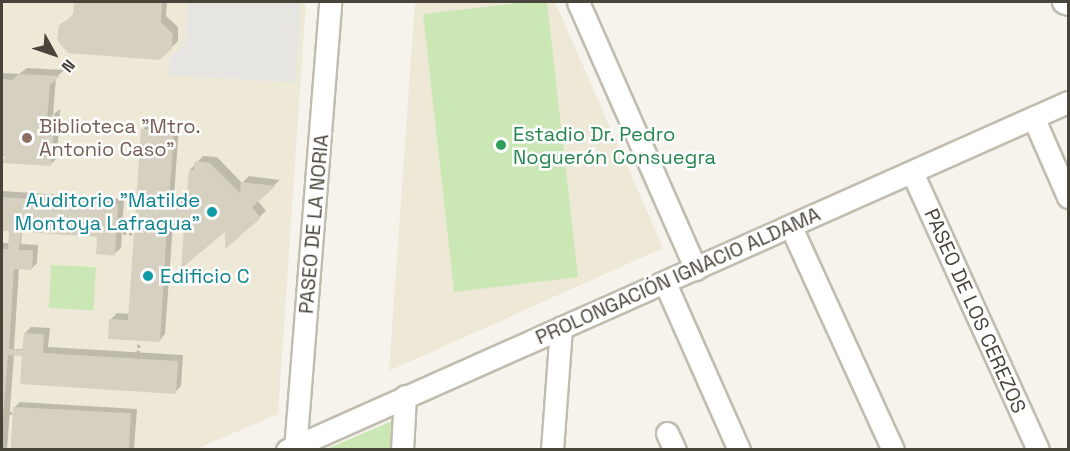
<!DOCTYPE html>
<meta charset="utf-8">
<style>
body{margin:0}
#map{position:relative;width:1070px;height:451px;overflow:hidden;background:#f5f3eb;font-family:"Space Grotesk",sans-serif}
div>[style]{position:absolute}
.education>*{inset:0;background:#ede9d6}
.green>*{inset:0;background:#cce7b6;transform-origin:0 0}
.parking>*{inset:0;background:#e7e5e2}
.shadow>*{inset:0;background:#0003}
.building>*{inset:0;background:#d6d0c1;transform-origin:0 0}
.path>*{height:3px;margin-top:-1.5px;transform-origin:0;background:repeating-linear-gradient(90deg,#c1b99f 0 3px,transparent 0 6px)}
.roads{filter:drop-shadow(2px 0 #c0bcae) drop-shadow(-2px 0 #c0bcae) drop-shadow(0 2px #c0bcae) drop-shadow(0 -2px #c0bcae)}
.minor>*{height:21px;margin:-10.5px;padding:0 10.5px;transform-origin:10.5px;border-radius:10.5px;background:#fff}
.dots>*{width:16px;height:16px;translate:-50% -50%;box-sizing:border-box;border:3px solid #fff;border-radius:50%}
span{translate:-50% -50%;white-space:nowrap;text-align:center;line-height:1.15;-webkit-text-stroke:5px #fff;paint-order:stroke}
.education-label{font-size:20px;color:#785e54}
.left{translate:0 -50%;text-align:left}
.leisure-label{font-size:20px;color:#27864d}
.culture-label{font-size:20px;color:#0d838f}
.right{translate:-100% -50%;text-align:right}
.street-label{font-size:20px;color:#494439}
.frame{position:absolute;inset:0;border:3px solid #494439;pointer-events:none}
.north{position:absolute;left:24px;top:24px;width:60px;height:60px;-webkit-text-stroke:4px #fff;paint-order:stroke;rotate:130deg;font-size:16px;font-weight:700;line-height:24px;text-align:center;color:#494439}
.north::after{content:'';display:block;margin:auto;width:21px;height:27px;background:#494439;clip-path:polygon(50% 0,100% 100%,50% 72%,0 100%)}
</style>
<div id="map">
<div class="education">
<div style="clip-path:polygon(2px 2px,306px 2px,278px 414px,196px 449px,2px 449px)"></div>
<div style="clip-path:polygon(415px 2px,555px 2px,663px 248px,389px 371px)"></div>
</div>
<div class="green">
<div style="clip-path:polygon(527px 2px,547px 2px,578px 277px,454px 292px,423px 14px)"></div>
<div style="left:51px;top:265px;width:45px;height:43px;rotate:3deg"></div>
<div style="clip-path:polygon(404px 416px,401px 449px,326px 449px)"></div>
</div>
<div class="parking">
<div style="clip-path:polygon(188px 2px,301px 2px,295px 83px,169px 75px,170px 57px,185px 44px)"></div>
</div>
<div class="shadow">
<div style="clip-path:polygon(75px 2px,167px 2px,166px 16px,178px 27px,178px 41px,171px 48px,61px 26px,74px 14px)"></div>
<div style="clip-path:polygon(27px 68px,64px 70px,56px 78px,53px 115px,60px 109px,57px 158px,50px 165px,2px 162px,7px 155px,2px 155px,2px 73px,19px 74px)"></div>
<div style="clip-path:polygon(149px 123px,179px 125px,174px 197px,188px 198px,190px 170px,203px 156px,217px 157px,242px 183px,249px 176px,280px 180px,257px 200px,266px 211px,226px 246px,227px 229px,173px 224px,165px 334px,159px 341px,111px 319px,117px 313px,130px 314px,142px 130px)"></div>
<div style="clip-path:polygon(2px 191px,124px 199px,121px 248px,114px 254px,99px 235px,22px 231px,21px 244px,38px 245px,37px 263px,31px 269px,19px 268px,14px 349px,24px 349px,25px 333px,31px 327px,50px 328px,48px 347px,183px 355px,181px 386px,175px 392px,24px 352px,14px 354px,7px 450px,2px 450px,2px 243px,10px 243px,11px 230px,2px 230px)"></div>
<div style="clip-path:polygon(20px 402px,137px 409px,134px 448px,11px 447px,14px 408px)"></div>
</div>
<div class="building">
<div style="clip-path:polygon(74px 2px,162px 2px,161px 22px,173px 34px,172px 49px,159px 60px,68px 53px,57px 40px,59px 25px,73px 16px)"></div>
<div style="clip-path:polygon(19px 74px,60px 76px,50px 85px,47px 119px,55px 112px,51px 166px,2px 163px,5px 156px,2px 156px,2px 79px,12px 80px)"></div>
<div style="clip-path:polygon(141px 129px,174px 131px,169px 203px,186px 204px,189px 170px,194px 170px,195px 161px,210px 163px,240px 193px,241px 182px,276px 186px,252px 207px,261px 218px,225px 249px,225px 232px,181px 269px,184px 227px,167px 225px,160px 342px,108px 339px,109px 319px,128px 320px)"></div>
<div style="clip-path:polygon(2px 197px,118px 204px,115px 256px,96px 254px,97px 237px,21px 232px,19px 250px,33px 250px,32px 270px,14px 269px,9px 349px,22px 350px,24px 333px,44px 334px,43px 353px,178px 361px,176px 394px,20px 384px,22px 356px,8px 355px,2px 431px,2px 249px,8px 249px,9px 231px,2px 231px)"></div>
<div style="left:13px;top:407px;width:118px;height:41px;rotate:3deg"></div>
</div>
<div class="path">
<div style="left:117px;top:232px;width:17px;rotate:7deg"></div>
<div style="left:138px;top:359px;width:17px;rotate:-87deg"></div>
<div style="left:4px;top:413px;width:8px"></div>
</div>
<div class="roads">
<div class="minor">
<div style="left:578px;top:2px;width:292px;rotate:66.2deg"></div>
<div style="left:1063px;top:2px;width:5px;rotate:22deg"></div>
<div style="left:1034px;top:119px;width:85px;rotate:66.4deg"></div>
<div style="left:912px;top:172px;width:305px;rotate:65.6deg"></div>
<div style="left:791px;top:227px;width:245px;rotate:65.4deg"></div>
<div style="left:665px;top:283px;width:183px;rotate:66.1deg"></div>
<div style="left:667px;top:433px;width:19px;rotate:65deg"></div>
<div style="left:287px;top:450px;width:855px;rotate:-24.02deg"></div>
<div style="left:295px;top:450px;width:449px;rotate:-85.5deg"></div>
<div style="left:402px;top:450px;width:54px;rotate:-86.8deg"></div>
<div style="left:552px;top:450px;width:123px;rotate:-85.8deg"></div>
</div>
</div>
<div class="dots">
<div style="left:27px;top:138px;background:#8d6e63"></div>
<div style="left:501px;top:145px;background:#2e9e5b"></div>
<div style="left:212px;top:212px;background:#0f9aa8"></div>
<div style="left:148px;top:276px;background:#0f9aa8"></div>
</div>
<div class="education-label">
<span class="left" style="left:39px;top:138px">Biblioteca "Mtro.<br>Antonio Caso"</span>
</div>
<div class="leisure-label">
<span class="left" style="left:513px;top:146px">Estadio Dr. Pedro<br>Noguerón Consuegra</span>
</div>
<div class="culture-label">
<span class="right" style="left:200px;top:212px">Auditorio "Matilde<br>Montoya Lafragua"</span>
<span class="left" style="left:160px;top:276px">Edificio C</span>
</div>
<div class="street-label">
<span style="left:314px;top:224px;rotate:-85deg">PASEO DE LA NORIA</span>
<span style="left:678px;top:276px;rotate:-24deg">PROLONGACIÓN IGNACIO ALDAMA</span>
<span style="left:975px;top:311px;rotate:66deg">PASEO DE LOS CEREZOS</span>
</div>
<div class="frame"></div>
<div class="north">N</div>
</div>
